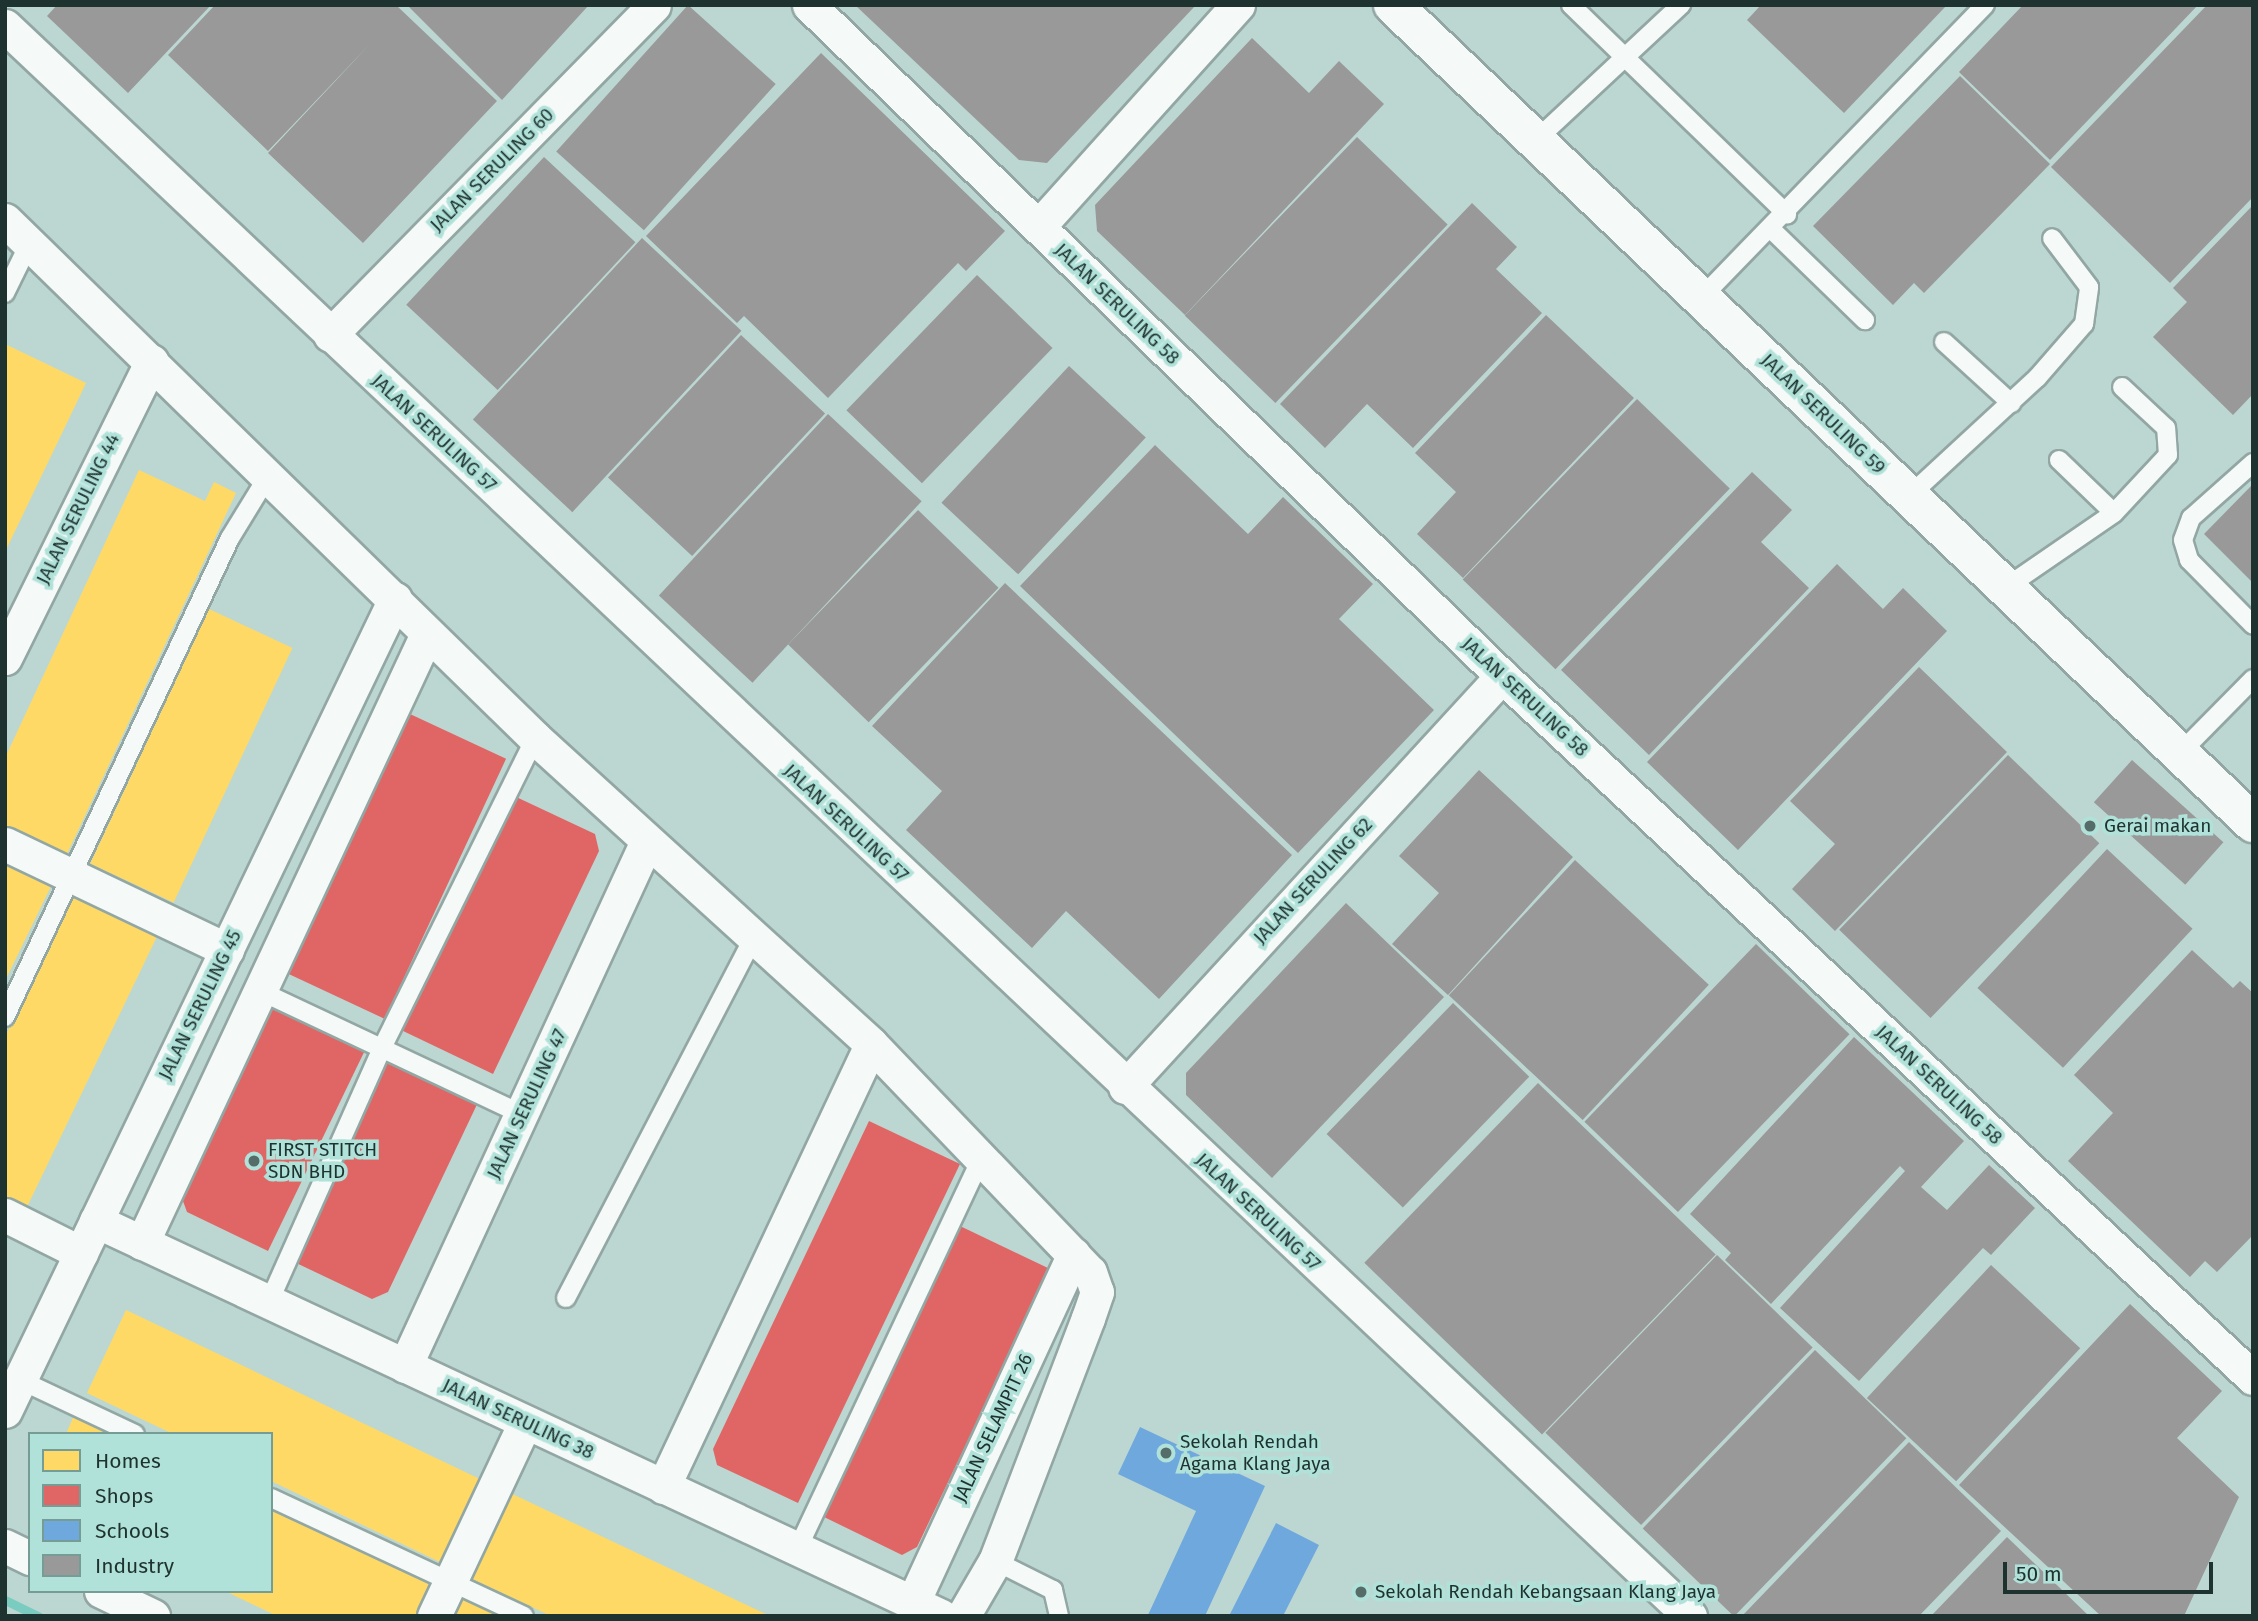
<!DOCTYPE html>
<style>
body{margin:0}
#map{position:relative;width:2258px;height:1621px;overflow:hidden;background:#bcd7d2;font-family:"Fira Sans",sans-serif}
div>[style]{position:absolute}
.homes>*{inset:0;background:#ffd966;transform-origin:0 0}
.shops>*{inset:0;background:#e06666;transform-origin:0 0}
.schools>*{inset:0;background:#6fa8dc}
.industry>*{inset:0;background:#999;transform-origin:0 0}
.stream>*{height:9px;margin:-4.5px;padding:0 4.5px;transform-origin:4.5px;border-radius:4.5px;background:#7acbc0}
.roads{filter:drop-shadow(2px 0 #92a7a3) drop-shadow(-2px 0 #92a7a3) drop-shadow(0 2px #92a7a3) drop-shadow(0 -2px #92a7a3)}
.lane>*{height:18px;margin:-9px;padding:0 9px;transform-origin:9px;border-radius:9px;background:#f5f9f8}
.street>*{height:33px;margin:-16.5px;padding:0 16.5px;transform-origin:16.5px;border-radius:16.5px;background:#f5f9f8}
.secondary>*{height:38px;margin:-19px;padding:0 19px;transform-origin:19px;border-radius:19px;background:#f5f9f8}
.dots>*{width:19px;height:19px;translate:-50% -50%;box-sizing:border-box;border:4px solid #b1e2da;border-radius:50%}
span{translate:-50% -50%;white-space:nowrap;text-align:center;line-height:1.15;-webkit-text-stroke:7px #b1e2da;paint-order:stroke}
.street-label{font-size:19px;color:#1e322f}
.poi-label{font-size:19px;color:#1e322f}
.left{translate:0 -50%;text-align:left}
.frame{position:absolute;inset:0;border:7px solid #1e322f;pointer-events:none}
.legend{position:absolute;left:28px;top:1432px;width:245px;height:161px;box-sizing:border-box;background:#b1e2da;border:2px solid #769c96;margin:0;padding:9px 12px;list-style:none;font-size:21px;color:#1e322f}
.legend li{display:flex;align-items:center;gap:14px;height:35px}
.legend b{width:35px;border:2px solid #769c96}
.scale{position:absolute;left:2003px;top:1562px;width:210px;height:32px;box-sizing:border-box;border:4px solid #1e322f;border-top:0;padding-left:9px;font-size:21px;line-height:24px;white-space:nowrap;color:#1e322f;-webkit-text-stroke:5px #b1e2da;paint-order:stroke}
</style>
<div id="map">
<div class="homes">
<div style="clip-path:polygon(5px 344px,86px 383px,5px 552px)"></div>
<div style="clip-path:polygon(139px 470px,205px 501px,214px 482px,236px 493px,67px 854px,5px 825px,5px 758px)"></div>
<div style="left:209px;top:609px;width:92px;height:281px;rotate:25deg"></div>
<div style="clip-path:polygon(5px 852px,56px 876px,5px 981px)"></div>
<div style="clip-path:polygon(77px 885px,162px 926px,27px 1207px,5px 1197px,5px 1037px)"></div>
<div style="clip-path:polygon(126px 1310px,484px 1481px,444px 1564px,271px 1481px,271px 1434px,173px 1434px,87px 1393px)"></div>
<div style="clip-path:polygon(75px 1413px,119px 1434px,66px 1434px)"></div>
<div style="clip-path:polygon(506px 1491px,770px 1616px,551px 1616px,466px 1576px)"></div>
<div style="clip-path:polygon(271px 1506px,435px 1583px,419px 1616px,277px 1616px,225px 1591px,271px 1591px)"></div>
<div style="clip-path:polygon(456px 1596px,498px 1616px,447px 1616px)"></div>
</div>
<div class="shops">
<div style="left:410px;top:714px;width:106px;height:287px;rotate:25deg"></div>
<div style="clip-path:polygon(512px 795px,595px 834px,599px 851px,493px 1074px,401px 1030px)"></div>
<div style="clip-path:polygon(274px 999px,368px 1044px,268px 1251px,187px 1212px,180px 1193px)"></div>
<div style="clip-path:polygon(390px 1053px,481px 1096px,388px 1292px,372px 1299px,292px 1261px)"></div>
<div style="clip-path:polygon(869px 1121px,960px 1164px,798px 1503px,717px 1465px,713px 1449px)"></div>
<div style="clip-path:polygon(960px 1226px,1050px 1269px,917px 1547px,902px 1555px,822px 1516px)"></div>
</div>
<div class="schools">
<div style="clip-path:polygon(1140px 1427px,1265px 1486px,1205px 1616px,1148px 1615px,1196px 1511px,1118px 1474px)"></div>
<div style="clip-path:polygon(1276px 1523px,1319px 1545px,1283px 1616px,1229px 1616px)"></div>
</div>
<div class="industry">
<div style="clip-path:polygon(57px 5px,211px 5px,128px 93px,47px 16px)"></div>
<div style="clip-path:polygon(215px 5px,396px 5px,497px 101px,363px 243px,268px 153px,370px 44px,268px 151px,168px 55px)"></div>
<div style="clip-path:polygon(407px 5px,589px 5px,502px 100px)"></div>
<div style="left:688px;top:5px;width:118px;height:197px;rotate:42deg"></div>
<div style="clip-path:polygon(855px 5px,1196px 5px,1047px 163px,1019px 160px)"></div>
<div style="clip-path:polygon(1761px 5px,1947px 5px,1844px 113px,1747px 20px)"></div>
<div style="clip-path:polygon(2023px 5px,2198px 5px,2050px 160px,1959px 72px)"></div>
<div style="clip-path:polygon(2207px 5px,2253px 5px,2253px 197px,2170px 283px,2051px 167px)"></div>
<div style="clip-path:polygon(1252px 38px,1309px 93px,1339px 61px,1384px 104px,1185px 315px,1097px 231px,1095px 205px)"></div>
<div style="clip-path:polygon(821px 53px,1005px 231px,966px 271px,958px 263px,828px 398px,744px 316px,737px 323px,646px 236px)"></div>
<div style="clip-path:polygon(1960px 76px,2050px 164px,1924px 293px,1914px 283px,1893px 305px,1813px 226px)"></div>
<div style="left:1357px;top:137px;width:126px;height:248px;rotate:44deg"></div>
<div style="left:544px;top:157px;width:125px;height:202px;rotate:43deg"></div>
<div style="clip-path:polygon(1472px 203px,1517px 247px,1496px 269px,1542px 313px,1413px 448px,1367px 404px,1325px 448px,1280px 404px)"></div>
<div style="clip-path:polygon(2253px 205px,2253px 394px,2233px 415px,2153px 337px,2187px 302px,2173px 288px)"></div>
<div style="left:642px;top:238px;width:136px;height:248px;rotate:43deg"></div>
<div style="left:977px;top:275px;width:105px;height:188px;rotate:44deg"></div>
<div style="clip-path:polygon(1546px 315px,1634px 398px,1463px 578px,1417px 534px,1456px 492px,1415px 453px)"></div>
<div style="left:741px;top:335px;width:115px;height:195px;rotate:43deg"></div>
<div style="left:1069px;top:366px;width:105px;height:187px;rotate:43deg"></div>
<div style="left:1637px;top:399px;width:129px;height:251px;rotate:44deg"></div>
<div style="left:828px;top:414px;width:128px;height:248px;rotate:43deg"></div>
<div style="clip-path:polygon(1155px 445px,1248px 534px,1283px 497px,1373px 584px,1339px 619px,1434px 710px,1298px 853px,1020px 586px)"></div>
<div style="clip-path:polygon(1752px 472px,1792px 510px,1761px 542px,1809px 588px,1649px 755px,1561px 670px)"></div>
<div style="clip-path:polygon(2253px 484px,2253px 583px,2204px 534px)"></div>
<div style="left:918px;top:510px;width:112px;height:187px;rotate:44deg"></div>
<div style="clip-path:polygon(1837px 564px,1883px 609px,1903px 588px,1947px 631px,1738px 850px,1647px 762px)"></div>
<div style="clip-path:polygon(1005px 583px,1292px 855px,1159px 999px,1066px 911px,1032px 948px,906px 830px,942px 791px,872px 726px)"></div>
<div style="clip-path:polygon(1919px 667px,2007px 752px,1835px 931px,1792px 889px,1835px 844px,1790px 801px)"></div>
<div style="left:2008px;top:755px;width:127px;height:243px;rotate:44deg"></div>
<div style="left:2132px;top:760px;width:123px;height:57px;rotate:42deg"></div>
<div style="clip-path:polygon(1479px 770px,1573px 857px,1448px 995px,1392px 944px,1439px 893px,1399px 856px)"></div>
<div style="left:2107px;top:849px;width:117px;height:190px;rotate:43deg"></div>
<div style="left:1575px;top:860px;width:183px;height:185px;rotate:43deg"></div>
<div style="clip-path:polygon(1346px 903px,1444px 997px,1272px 1178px,1186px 1095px,1186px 1073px)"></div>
<div style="left:1756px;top:944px;width:130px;height:247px;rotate:44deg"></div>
<div style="clip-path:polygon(2192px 950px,2233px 988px,2240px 981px,2253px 993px,2253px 1235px,2217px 1272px,2205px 1261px,2190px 1277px,2068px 1161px,2113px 1113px,2074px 1075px)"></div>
<div style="left:1453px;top:1003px;width:106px;height:182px;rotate:44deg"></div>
<div style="clip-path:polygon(1854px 1037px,1964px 1141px,1921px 1187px,1947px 1210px,1989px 1165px,2035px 1208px,1991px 1255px,1983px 1248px,1859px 1381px,1780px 1308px,1905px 1171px,1900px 1166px,1771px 1304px,1725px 1260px,1731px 1253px,1690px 1214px)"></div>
<div style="left:1538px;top:1083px;width:247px;height:250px;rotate:44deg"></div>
<div style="left:1717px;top:1255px;width:133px;height:247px;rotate:44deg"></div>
<div style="left:1991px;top:1265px;width:122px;height:182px;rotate:43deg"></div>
<div style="clip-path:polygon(2130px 1304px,2222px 1391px,2177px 1438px,2239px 1497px,2184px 1616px,2101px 1616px,1959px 1485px)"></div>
<div style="left:1815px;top:1350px;width:127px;height:248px;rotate:44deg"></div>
<div style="clip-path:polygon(1909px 1442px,2001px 1531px,1919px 1616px,1742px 1616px)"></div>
<div style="clip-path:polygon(2007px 1537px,2089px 1616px,1931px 1616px)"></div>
</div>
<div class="stream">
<div style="left:5px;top:1600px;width:37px;rotate:26deg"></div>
</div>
<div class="roads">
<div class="lane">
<div style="left:1571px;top:5px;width:301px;rotate:44.1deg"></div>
<div style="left:1535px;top:141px;width:200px;rotate:-43deg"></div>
<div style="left:1771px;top:229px;width:131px;rotate:44.1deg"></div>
<div style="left:5px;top:293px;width:57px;rotate:-63.9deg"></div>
<div style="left:1701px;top:298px;width:408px;rotate:-45.9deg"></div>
<div style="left:1944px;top:342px;width:91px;rotate:42.3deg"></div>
<div style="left:2059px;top:460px;width:76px;rotate:43.9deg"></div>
<div style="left:2253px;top:463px;width:83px;rotate:138.4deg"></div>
<div style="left:2191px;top:518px;width:23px;rotate:110deg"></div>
<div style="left:2183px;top:540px;width:21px;rotate:73deg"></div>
<div style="left:2189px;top:560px;width:91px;rotate:45.4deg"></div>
<div style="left:1909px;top:496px;width:174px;rotate:-42.7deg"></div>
<div style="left:2037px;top:378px;width:72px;rotate:-49deg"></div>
<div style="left:2084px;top:324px;width:37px;rotate:-82deg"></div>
<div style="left:2089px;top:287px;width:61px;rotate:-127.1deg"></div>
<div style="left:2005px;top:588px;width:132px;rotate:-34.5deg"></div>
<div style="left:2114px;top:513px;width:79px;rotate:-47deg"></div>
<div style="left:2168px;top:455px;width:27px;rotate:-94deg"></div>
<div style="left:2166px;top:428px;width:60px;rotate:-137deg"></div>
<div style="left:2180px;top:753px;width:104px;rotate:-45.4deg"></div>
<div style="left:260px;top:991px;width:291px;rotate:25.2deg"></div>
<div style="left:5px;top:1017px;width:529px;rotate:-64.84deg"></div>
<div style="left:230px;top:538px;width:73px;rotate:-58.5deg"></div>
<div style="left:566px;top:1298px;width:405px;rotate:-62.5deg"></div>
<div style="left:269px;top:1302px;width:278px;rotate:-66deg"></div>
<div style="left:382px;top:1048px;width:346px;rotate:-63.7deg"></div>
<div style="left:20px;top:1380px;width:127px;rotate:25.2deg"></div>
<div style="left:271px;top:1498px;width:279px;rotate:25deg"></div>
<div style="left:797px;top:1550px;width:437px;rotate:-64.8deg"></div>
<div style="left:995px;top:1561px;width:65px;rotate:26.6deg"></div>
<div style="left:1053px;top:1590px;width:27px;rotate:77deg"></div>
</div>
<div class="street">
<div style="left:809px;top:5px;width:965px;rotate:44.08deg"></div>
<div style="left:1502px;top:676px;width:1028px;rotate:43.07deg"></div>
<div style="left:5px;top:26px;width:2317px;rotate:43.34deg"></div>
<div style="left:5px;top:220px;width:741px;rotate:44.34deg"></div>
<div style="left:535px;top:738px;width:454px;rotate:42.3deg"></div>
<div style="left:871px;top:1044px;width:316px;rotate:46.2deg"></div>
<div style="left:1090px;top:1272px;width:21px;rotate:71deg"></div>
<div style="left:1097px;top:1292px;width:28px;rotate:109deg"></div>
<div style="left:1088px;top:1318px;width:260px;rotate:110.9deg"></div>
<div style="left:995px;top:1561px;width:64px;rotate:120.2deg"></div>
<div style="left:1038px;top:227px;width:299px;rotate:-48deg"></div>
<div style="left:330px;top:335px;width:462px;rotate:-45.5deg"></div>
<div style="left:5px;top:658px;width:331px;rotate:-63.7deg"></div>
<div style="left:5px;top:844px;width:246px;rotate:25.5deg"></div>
<div style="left:1125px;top:1087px;width:558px;rotate:-47.47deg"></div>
<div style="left:5px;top:1215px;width:85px;rotate:26.6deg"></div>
<div style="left:96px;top:1221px;width:933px;rotate:25.05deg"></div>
<div style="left:142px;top:1243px;width:672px;rotate:-64.92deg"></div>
<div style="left:405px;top:1366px;width:578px;rotate:-65.25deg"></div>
<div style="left:5px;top:1411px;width:901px;rotate:-64.35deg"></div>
<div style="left:663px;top:1487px;width:489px;rotate:-64.8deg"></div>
<div style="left:5px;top:1546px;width:28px;rotate:26deg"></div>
<div style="left:101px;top:1591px;width:58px;rotate:25.7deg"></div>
<div style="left:913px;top:1602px;width:383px;rotate:-65.2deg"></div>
<div style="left:434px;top:1616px;width:213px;rotate:-64.8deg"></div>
</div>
<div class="secondary">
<div style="left:1393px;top:5px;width:1187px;rotate:43.57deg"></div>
</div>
</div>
<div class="dots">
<div style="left:2090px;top:826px;background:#556c68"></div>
<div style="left:254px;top:1161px;background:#556c68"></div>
<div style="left:1166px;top:1453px;background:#556c68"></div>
<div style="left:1361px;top:1592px;background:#556c68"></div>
</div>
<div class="street-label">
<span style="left:492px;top:170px;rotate:-45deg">JALAN SERULING 60</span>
<span style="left:1117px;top:304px;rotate:44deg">JALAN SERULING 58</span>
<span style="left:1823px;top:414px;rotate:44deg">JALAN SERULING 59</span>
<span style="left:434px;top:433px;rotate:43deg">JALAN SERULING 57</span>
<span style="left:78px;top:509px;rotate:-64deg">JALAN SERULING 44</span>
<span style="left:1525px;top:697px;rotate:43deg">JALAN SERULING 58</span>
<span style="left:846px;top:823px;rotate:43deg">JALAN SERULING 57</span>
<span style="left:1313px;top:881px;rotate:-47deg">JALAN SERULING 62</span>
<span style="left:200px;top:1005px;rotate:-64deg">JALAN SERULING 45</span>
<span style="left:1939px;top:1085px;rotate:43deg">JALAN SERULING 58</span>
<span style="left:527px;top:1104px;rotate:-65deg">JALAN SERULING 47</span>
<span style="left:1258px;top:1212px;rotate:43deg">JALAN SERULING 57</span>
<span style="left:518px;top:1419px;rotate:25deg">JALAN SERULING 38</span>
<span style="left:993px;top:1428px;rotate:-65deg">JALAN SELAMPIT 26</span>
</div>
<div class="poi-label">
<span class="left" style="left:2104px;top:826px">Gerai makan</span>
<span class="left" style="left:268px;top:1161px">FIRST STITCH<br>SDN BHD</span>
<span class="left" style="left:1180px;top:1453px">Sekolah Rendah<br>Agama Klang Jaya</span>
<span class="left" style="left:1375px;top:1592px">Sekolah Rendah Kebangsaan Klang Jaya</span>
</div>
<div class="frame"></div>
<ul class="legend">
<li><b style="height:19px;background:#ffd966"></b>Homes</li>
<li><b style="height:19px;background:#e06666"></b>Shops</li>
<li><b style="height:19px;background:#6fa8dc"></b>Schools</li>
<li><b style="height:19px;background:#999"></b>Industry</li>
</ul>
<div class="scale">50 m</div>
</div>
